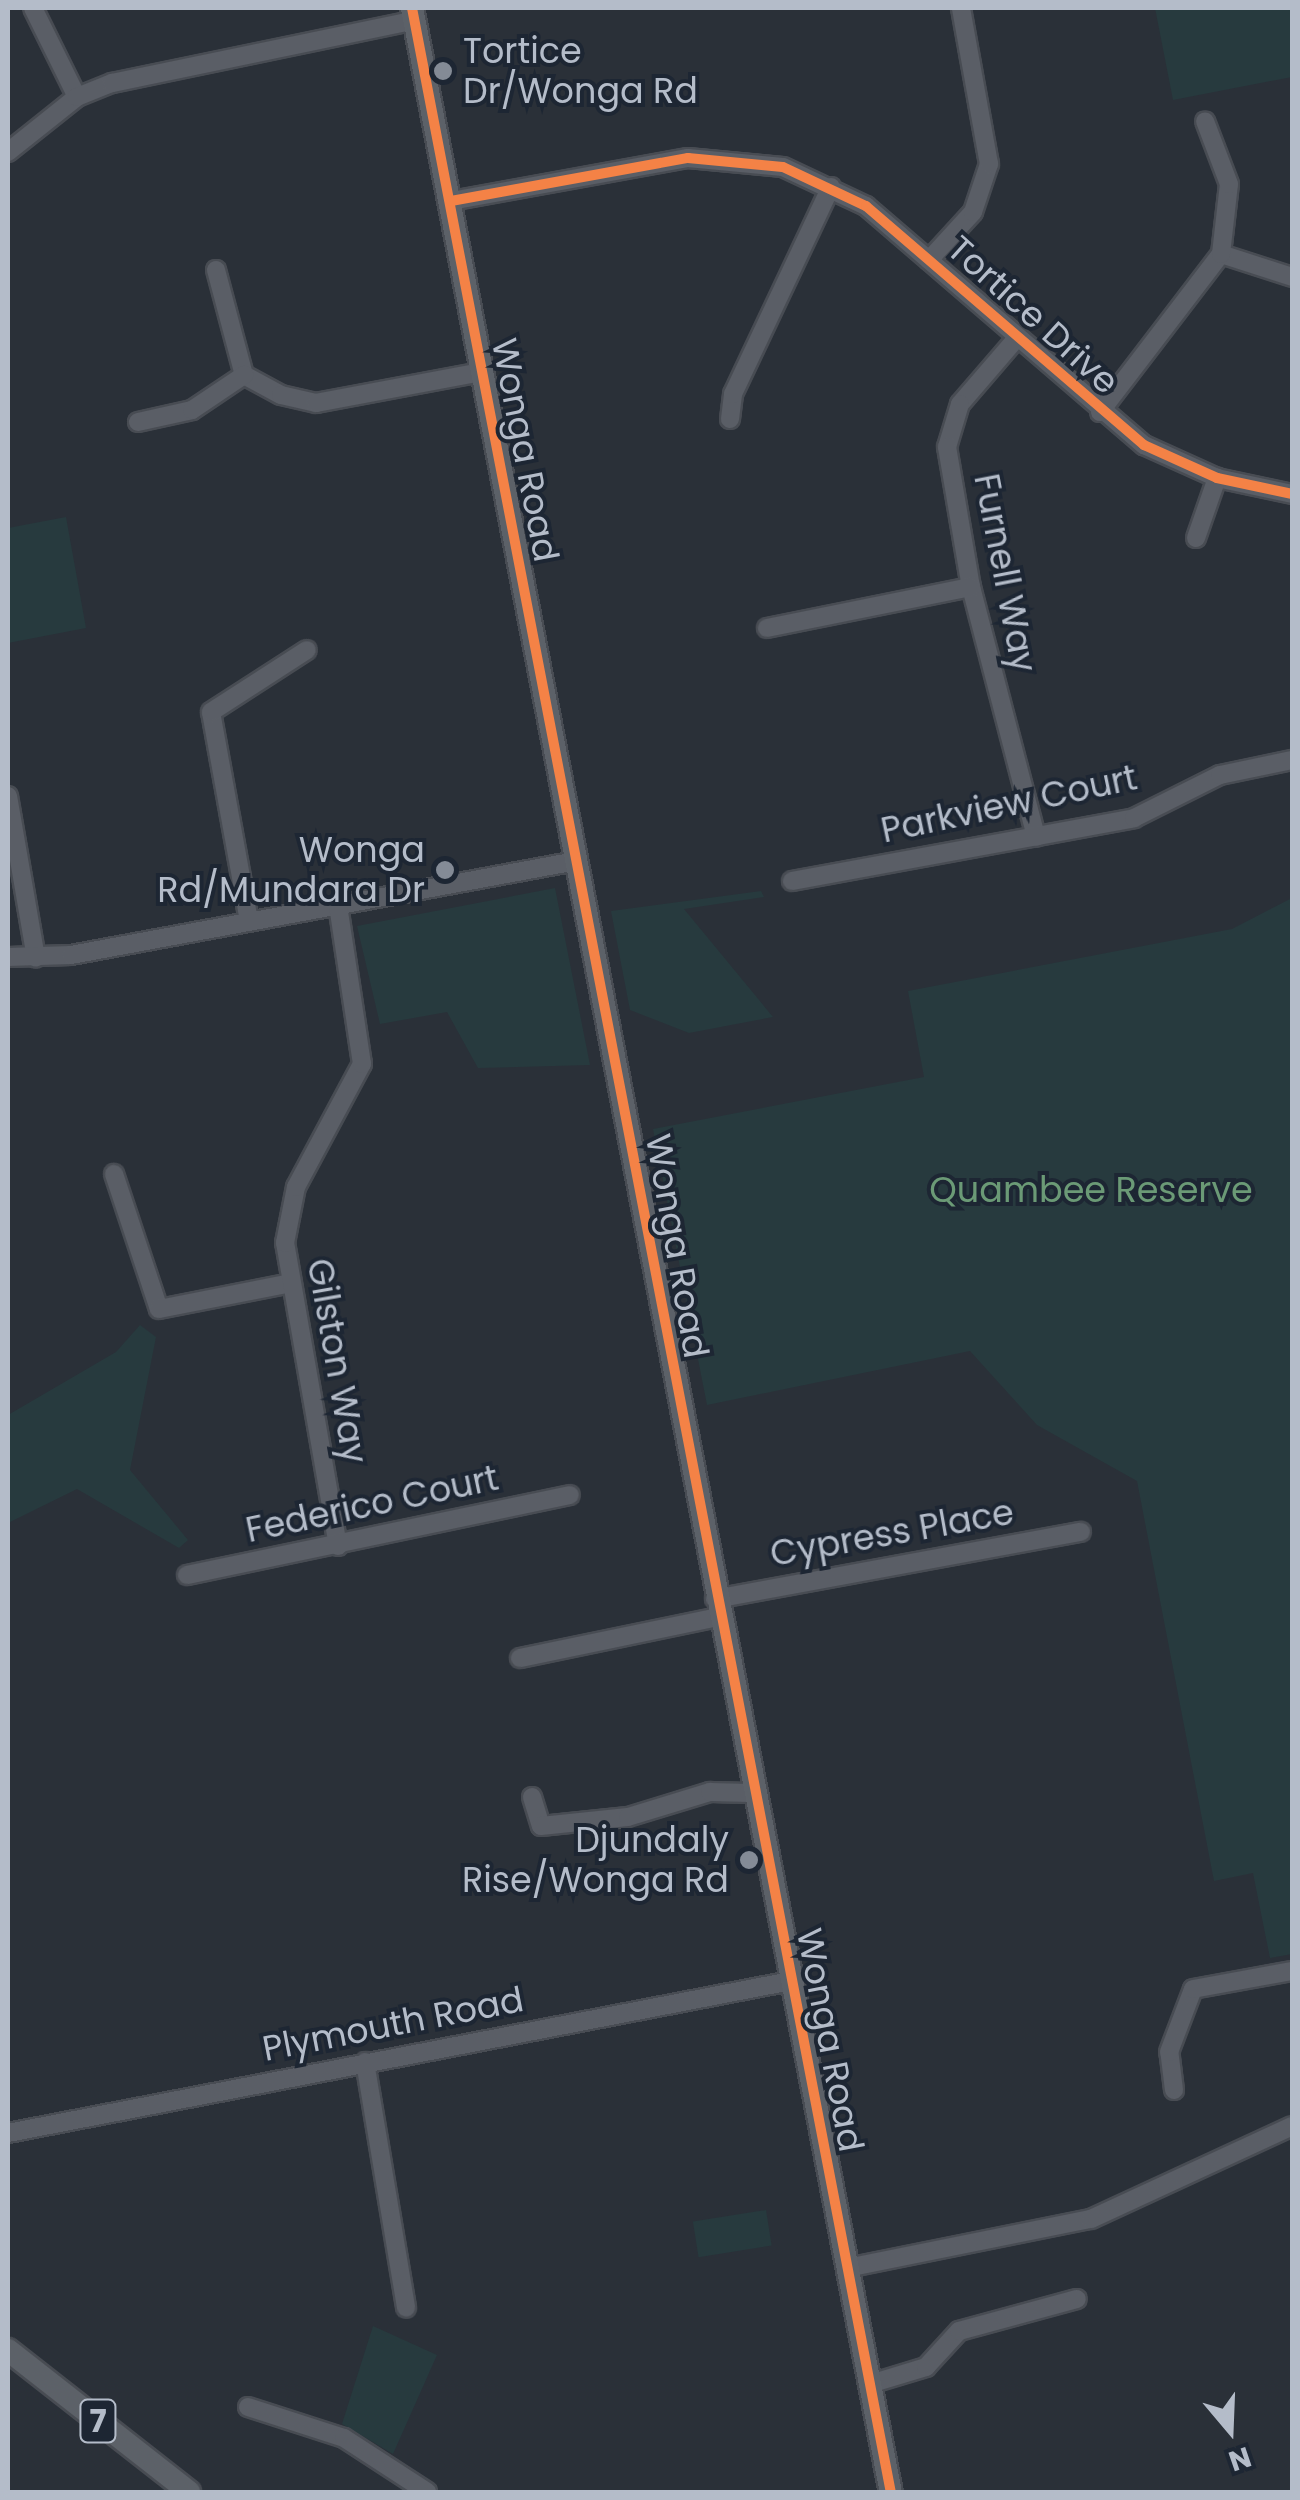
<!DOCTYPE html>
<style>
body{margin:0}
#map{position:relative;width:1300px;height:2500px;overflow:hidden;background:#2a3038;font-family:Poppins,sans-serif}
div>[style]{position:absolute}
.green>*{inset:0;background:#273a3e;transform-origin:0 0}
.roads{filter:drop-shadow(2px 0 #484c53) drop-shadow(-2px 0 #484c53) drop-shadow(0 2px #484c53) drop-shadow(0 -2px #484c53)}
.minor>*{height:18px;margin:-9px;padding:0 9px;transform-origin:9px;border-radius:9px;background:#5a5e66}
.major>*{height:22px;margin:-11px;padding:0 11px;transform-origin:11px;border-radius:11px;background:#5c6168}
.cycleway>*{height:10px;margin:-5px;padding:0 5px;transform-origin:5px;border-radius:5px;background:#f48246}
.dots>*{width:28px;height:28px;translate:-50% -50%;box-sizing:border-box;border:5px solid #1d2633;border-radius:50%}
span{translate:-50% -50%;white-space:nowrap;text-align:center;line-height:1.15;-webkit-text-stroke:8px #1d2633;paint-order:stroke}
.shield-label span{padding:2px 8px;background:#1d2633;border:2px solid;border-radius:8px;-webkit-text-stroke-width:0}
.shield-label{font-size:32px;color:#b4bcc9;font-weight:700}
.poi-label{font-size:35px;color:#b4bcc9}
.left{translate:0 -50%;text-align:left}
.right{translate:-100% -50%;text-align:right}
.street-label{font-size:35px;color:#b4bcc9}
.park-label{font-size:35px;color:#6b9a76}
.frame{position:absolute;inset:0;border:10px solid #b4bcc9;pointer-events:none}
.north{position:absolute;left:1180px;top:2380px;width:100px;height:100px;-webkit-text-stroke:8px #1d2633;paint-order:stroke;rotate:161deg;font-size:28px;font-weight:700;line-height:40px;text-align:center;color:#b4bcc9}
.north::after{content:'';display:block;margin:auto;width:35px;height:45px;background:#b4bcc9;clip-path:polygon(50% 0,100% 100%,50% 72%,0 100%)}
</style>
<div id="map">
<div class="green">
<div style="clip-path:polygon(1155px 8px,1292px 8px,1292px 77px,1173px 100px)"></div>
<div style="clip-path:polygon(66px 517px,86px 628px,8px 643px,8px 528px)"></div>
<div style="clip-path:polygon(555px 888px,590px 1065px,478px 1068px,447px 1012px,380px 1024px,357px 926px)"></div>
<div style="clip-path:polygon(761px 891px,764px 897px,684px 909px,773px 1017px,689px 1033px,630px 1010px,611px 911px)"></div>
<div style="clip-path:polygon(1292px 898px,1292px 1954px,1270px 1958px,1253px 1873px,1214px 1881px,1137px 1481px,1037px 1425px,970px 1351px,707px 1405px,653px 1129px,924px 1077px,908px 991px,1232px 929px)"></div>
<div style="clip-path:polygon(140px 1325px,156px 1337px,130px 1470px,188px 1540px,179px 1548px,77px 1489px,8px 1523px,8px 1415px,116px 1352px)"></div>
<div style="left:766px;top:2210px;width:36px;height:74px;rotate:81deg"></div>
<div style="clip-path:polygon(373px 2326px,437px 2355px,393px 2454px,342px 2424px)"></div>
</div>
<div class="roads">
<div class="minor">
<div style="left:33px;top:8px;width:99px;rotate:63.7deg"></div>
<div style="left:8px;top:152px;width:88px;rotate:-38.6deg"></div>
<div style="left:77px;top:97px;width:38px;rotate:-22deg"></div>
<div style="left:112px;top:83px;width:309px;rotate:-11.7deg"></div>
<div style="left:451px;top:201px;width:241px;rotate:-10.3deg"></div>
<div style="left:688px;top:158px;width:95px;rotate:5.4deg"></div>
<div style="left:783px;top:167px;width:92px;rotate:25.2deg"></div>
<div style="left:866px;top:206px;width:367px;rotate:40.7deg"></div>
<div style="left:1144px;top:445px;width:80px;rotate:24.3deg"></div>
<div style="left:1217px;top:478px;width:77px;rotate:12deg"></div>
<div style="left:1221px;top:254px;width:75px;rotate:17.9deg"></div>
<div style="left:929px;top:260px;width:65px;rotate:-47.5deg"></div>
<div style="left:973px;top:212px;width:51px;rotate:-71.6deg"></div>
<div style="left:989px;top:164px;width:158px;rotate:-100.2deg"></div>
<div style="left:216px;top:270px;width:109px;rotate:75.1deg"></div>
<div style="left:244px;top:375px;width:42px;rotate:28.4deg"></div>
<div style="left:281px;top:395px;width:36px;rotate:13deg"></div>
<div style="left:316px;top:403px;width:168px;rotate:-10.6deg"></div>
<div style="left:1016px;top:339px;width:86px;rotate:130.7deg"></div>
<div style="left:960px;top:404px;width:45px;rotate:106.8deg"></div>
<div style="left:947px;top:447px;width:142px;rotate:80.3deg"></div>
<div style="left:971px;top:587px;width:258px;rotate:75.4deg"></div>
<div style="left:1100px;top:412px;width:199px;rotate:-52.6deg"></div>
<div style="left:1221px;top:254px;width:70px;rotate:-83.5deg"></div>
<div style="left:1229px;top:184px;width:67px;rotate:-110.9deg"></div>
<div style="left:730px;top:419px;width:25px;rotate:-83deg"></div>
<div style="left:733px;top:394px;width:229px;rotate:-64.7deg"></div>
<div style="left:138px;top:422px;width:55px;rotate:-12.5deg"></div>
<div style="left:192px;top:410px;width:63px;rotate:-33.9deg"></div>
<div style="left:1196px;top:538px;width:64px;rotate:-70.7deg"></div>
<div style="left:767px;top:628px;width:208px;rotate:-11.4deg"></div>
<div style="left:8px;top:796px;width:164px;rotate:80.2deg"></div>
<div style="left:792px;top:881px;width:348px;rotate:-10.4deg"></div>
<div style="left:1134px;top:818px;width:96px;rotate:-26.6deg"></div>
<div style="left:1220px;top:775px;width:74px;rotate:-11.8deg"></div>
<div style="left:249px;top:921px;width:212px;rotate:-100.3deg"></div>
<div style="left:211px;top:712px;width:114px;rotate:-32.9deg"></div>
<div style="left:8px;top:957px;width:63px;rotate:-1.8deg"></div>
<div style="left:71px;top:955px;width:514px;rotate:-10.54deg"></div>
<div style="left:114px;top:1174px;width:142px;rotate:71.6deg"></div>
<div style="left:159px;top:1309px;width:129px;rotate:-11.1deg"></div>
<div style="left:338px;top:1546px;width:308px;rotate:-99.9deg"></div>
<div style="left:285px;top:1243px;width:57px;rotate:-78.9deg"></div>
<div style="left:296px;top:1187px;width:140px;rotate:-61.8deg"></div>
<div style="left:362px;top:1064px;width:161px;rotate:-98.6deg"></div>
<div style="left:187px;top:1575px;width:391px;rotate:-11.8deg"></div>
<div style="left:715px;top:1599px;width:372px;rotate:-10.4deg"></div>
<div style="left:520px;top:1658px;width:202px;rotate:-11.7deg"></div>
<div style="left:532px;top:1797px;width:30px;rotate:73deg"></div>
<div style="left:541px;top:1826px;width:87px;rotate:-5.9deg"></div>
<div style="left:628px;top:1817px;width:86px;rotate:-17deg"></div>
<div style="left:710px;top:1792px;width:40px;rotate:1.4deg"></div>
<div style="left:365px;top:2062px;width:249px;rotate:80.5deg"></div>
<div style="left:1174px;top:2090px;width:38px;rotate:-97deg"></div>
<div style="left:1169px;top:2052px;width:67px;rotate:-69.1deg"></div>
<div style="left:1193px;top:1989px;width:101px;rotate:-10.3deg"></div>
<div style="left:8px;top:2133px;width:798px;rotate:-10.99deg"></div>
<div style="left:847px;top:2268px;width:249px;rotate:-11.4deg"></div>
<div style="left:1091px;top:2219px;width:221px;rotate:-24.8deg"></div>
<div style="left:870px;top:2384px;width:59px;rotate:-16.9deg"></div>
<div style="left:926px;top:2367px;width:49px;rotate:-47.5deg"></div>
<div style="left:959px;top:2331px;width:122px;rotate:-15.2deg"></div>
<div style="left:248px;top:2407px;width:101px;rotate:17.9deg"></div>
<div style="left:344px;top:2438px;width:99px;rotate:33deg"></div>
</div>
<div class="major">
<div style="left:412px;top:8px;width:2530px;rotate:79.09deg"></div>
<div style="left:8px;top:2350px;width:230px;rotate:38.1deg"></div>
</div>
</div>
<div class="cycleway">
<div style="left:412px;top:8px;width:2530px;rotate:79.09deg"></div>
<div style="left:451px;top:201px;width:241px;rotate:-10.3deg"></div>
<div style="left:688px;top:158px;width:95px;rotate:5.4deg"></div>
<div style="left:783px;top:167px;width:92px;rotate:25.2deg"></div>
<div style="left:866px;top:206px;width:367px;rotate:40.7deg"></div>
<div style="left:1144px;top:445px;width:80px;rotate:24.3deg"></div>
<div style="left:1217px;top:478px;width:77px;rotate:12deg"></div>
</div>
<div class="dots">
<div style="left:443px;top:71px;background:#848b96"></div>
<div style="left:445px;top:870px;background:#848b96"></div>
<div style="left:749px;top:1860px;background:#848b96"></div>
</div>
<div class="shield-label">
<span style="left:98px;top:2421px">7</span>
</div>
<div class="poi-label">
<span class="left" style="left:463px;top:71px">Tortice<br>Dr/Wonga Rd</span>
<span class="right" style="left:425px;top:870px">Wonga<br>Rd/Mundara Dr</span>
<span class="right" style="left:729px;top:1860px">Djundaly<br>Rise/Wonga Rd</span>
</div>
<div class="street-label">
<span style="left:1033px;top:315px;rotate:42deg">Tortice Drive</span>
<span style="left:525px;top:450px;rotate:79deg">Wonga Road</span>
<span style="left:1005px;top:573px;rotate:79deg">Furnell Way</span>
<span style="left:1009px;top:804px;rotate:-12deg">Parkview Court</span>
<span style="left:677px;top:1246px;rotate:80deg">Wonga Road</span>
<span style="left:337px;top:1361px;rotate:80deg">Gilston Way</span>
<span style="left:372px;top:1504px;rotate:-12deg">Federico Court</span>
<span style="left:892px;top:1533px;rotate:-10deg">Cypress Place</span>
<span style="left:393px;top:2024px;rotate:-11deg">Plymouth Road</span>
<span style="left:830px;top:2040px;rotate:79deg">Wonga Road</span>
</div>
<div class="park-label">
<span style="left:1091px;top:1190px">Quambee Reserve</span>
</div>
<div class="frame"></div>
<div class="north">N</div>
</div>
